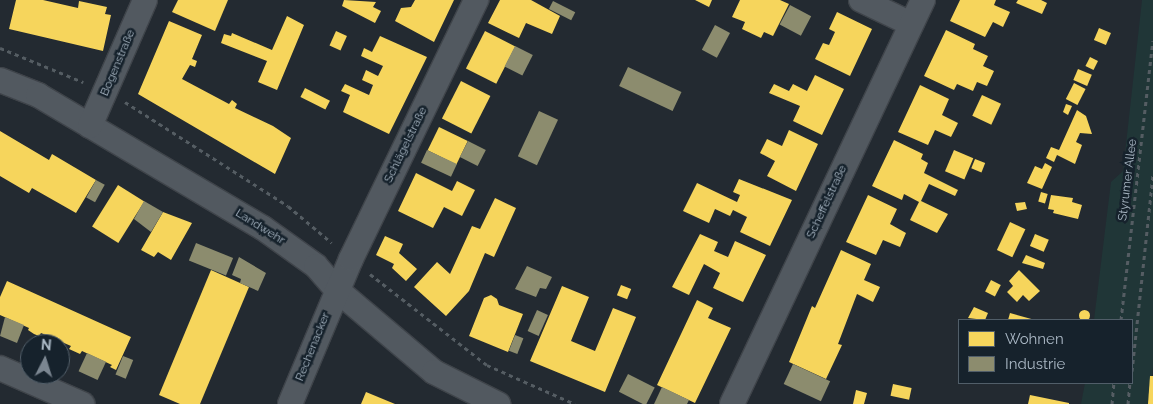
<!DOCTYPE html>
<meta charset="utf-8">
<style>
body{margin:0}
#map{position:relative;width:1153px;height:404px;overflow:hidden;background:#232a31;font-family:Raleway,sans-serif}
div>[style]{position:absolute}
.green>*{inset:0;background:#203637}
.homes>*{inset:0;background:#f6d55c;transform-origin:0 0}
.round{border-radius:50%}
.industry>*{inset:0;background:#8c8c6e;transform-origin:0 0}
.path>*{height:3px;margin-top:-1.5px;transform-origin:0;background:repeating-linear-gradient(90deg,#555d63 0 4px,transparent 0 8px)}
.roads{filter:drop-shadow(1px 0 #3f444a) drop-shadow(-1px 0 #3f444a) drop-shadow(0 1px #3f444a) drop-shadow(0 -1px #3f444a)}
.minor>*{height:24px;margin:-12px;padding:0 12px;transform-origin:12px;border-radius:12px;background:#525960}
span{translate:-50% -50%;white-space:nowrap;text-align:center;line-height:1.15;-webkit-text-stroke:5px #16222c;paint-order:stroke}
.street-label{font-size:12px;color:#aab8c5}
.legend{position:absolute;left:958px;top:319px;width:175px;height:65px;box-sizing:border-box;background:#16222c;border:1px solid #515e69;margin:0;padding:6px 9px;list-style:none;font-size:15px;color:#aab8c5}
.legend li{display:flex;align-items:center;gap:10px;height:25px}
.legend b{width:25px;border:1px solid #515e69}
.north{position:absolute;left:20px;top:334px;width:50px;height:50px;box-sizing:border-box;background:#16222c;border:1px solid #515e69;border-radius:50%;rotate:5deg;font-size:14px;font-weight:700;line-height:20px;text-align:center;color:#aab8c5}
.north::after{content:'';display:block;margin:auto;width:18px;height:22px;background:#7b8691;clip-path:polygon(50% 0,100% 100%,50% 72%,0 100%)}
</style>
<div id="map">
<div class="green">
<div style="clip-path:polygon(1142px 0,1153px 0,1153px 367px,1149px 404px,1081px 404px,1085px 383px,1132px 383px,1132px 320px,1094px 320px,1111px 182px,1123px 171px)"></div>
</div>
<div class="homes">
<div style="clip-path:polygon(16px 0,43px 0,78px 8px,79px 1px,107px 7px,105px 14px,111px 15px,103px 51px,9px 29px)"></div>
<div style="clip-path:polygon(178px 0,228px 0,215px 31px,172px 12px)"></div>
<div style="clip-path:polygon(344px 0,376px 2px,373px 7px,381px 11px,375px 23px,342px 6px)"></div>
<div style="clip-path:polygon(415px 0,454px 0,434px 42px,395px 21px,401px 8px,411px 7px)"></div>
<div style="clip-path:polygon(500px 0,531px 0,560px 16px,552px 34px,526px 23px,519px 38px,488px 23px)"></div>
<div style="clip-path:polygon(695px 0,712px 0,709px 7px)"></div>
<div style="clip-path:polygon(740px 0,780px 0,789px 4px,773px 36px,764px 32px,761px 38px,742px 29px,745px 22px,732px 17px)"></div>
<div style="clip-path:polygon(960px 0,996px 0,994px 5px,1010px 12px,1003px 27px,993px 22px,985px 37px,950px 21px)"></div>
<div style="clip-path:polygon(1018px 0,1041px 0,1047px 3px,1042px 14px,1016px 3px)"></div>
<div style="clip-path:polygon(837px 12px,872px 29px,850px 76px,815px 59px,823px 43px,829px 45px,835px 32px,829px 29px)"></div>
<div style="clip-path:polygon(287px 16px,304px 25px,277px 90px,258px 82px,267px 61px,221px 43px,224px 34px,231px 36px,232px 33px,272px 50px)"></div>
<div style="clip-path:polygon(169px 21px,202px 35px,192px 59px,197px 61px,195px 67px,190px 65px,182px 79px,229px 104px,232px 100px,237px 104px,235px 108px,273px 126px,291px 138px,275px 174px,138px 94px)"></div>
<div style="left:1099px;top:28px;width:13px;height:13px;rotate:23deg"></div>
<div style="clip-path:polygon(946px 30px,975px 44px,973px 49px,988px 56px,983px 66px,994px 71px,987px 86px,977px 82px,973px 91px,957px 84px,954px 90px,924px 76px)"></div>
<div style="left:336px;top:31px;width:12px;height:16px;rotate:24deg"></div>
<div style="left:485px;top:31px;width:34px;height:42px;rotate:27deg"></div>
<div style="clip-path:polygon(380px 36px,427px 57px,389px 134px,343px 112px,350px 95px,341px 91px,345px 84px,369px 95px,373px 85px,362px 80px,366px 70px,378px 76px,383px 66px,361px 56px,364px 48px,372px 52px)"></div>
<div style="left:1090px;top:57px;width:9px;height:10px;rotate:27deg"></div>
<div style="left:1078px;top:69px;width:15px;height:12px;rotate:23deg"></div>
<div style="clip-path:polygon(815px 75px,844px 89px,822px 135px,793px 121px,800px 106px,769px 93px,774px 84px,789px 91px,793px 84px,807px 91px)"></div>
<div style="left:461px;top:81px;width:33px;height:42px;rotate:27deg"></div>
<div style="left:1074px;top:83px;width:13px;height:18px;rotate:27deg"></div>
<div style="clip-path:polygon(920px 85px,949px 99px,942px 115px,958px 123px,951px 137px,935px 130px,928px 145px,898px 132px)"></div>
<div style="left:305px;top:88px;width:28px;height:10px;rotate:27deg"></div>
<div style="left:982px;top:95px;width:21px;height:23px;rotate:25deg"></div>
<div style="clip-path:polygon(1066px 104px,1072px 106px,1068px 115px,1063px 112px)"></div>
<div style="clip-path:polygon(1077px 110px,1086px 116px,1092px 134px,1080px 133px,1076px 142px,1082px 145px,1075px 164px,1057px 155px,1054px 162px,1046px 158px,1051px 147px,1059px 150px)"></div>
<div style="left:439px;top:127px;width:32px;height:26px;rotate:26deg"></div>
<div style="clip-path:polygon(789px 130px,818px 144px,796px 191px,767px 176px,775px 161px,760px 153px,767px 139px,782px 146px)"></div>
<div style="clip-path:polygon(0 131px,49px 160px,52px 154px,96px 180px,76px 213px,32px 188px,29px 193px,0 176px)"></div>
<div style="clip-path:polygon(894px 140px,923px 154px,921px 159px,928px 163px,924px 173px,958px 190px,955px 196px,929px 184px,921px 201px,948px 214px,937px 233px,910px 220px,919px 202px,904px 194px,902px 200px,872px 186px)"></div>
<div style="left:954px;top:150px;width:21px;height:23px;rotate:23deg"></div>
<div style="left:975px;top:159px;width:11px;height:10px;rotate:22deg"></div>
<div style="clip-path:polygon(1045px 163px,1052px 167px,1042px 189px,1027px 183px,1035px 166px,1042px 169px)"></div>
<div style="clip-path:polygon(416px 173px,452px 191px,457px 181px,475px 190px,462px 216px,444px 207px,433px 228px,398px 211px)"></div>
<div style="clip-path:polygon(739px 179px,792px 200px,770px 246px,740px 232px,747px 217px,733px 210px,730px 216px,715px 209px,709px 223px,683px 211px,697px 183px,737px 202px,740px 195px,733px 192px)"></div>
<div style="left:118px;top:185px;width:31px;height:49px;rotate:32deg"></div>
<div style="left:1041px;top:192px;width:7px;height:10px;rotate:16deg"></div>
<div style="clip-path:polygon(868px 195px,897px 209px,890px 224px,906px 233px,900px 247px,883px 240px,876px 255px,846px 242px)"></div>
<div style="clip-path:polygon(1051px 195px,1073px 198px,1072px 202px,1082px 205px,1078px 219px,1053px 213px,1054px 210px,1048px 209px)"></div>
<div style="clip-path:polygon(495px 198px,516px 208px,494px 257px,485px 253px,469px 291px,446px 316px,414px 287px,437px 262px,450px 274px,472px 226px,480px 229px)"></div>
<div style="clip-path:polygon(1025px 202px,1027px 209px,1017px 211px,1015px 203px)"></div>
<div style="clip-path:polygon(163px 212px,192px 223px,171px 260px,158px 252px,154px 257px,141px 250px)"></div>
<div style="left:1010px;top:222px;width:17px;height:31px;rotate:25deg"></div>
<div style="clip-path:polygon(700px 234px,718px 242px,714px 251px,728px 257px,735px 241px,766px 255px,743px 302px,713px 288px,720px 273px,704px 264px,689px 295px,672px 287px)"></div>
<div style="left:1035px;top:234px;width:15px;height:13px;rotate:23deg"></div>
<div style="clip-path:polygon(385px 236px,403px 244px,399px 253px,417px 269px,406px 281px,392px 268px,394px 264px,376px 255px)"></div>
<div style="clip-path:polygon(841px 250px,871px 264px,864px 280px,880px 287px,873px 302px,857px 294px,838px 344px,842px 345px,826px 379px,789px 362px,812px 306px,815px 308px)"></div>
<div style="clip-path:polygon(1026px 255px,1045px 263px,1043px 269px,1022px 263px)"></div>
<div style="clip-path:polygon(211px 270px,249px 287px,200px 404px,180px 404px,159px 395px)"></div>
<div style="clip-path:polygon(1019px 270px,1040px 291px,1029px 301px,1023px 295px,1017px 302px,1007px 292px,1013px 286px,1009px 281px)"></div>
<div style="left:991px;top:280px;width:11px;height:13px;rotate:27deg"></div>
<div style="clip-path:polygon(7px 281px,131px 337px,116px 370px,110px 367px,112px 365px,82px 351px,80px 354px,69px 349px,71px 346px,41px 333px,39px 336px,34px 334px,28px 330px,29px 328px,0 315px,0 297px)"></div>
<div style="left:621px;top:285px;width:11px;height:11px;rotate:22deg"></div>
<div style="clip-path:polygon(562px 286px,589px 297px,571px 341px,595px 351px,613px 308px,636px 317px,605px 392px,530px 361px)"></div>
<div style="clip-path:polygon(491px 295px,497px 299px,499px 305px,523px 314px,508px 352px,469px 336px,484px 298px)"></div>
<div style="clip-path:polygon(697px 300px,713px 308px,708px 318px,731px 328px,695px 403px,657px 385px)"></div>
<div style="clip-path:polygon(974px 307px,988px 313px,985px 320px,968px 318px)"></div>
<div class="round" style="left:1078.5px;top:309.5px;width:11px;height:11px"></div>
<div style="clip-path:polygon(1010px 313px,1035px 320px,1008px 320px)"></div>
<div style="clip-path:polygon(1150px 376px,1153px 376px,1153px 404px,1148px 404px)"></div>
<div style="left:893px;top:384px;width:19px;height:12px;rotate:12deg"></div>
<div style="clip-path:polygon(856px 390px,867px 393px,864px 404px,853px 404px)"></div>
<div style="clip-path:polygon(366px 392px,395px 404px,361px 404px)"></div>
<div style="clip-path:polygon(1030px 395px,1069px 403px,1069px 404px,1028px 404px)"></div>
</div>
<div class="industry">
<div style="left:553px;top:1px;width:25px;height:9px;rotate:27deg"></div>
<div style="left:790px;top:5px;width:24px;height:22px;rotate:28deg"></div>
<div style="left:715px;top:25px;width:17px;height:28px;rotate:28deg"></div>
<div style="left:515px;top:46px;width:20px;height:23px;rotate:27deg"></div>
<div style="left:628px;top:67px;width:59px;height:21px;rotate:25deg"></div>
<div style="left:539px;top:111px;width:21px;height:50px;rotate:25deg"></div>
<div style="left:468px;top:141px;width:20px;height:18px;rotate:27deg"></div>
<div style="left:427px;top:150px;width:33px;height:14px;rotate:25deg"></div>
<div style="left:96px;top:180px;width:10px;height:20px;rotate:29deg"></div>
<div style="clip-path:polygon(144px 201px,163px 212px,151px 232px,134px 219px)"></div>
<div style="left:196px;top:243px;width:40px;height:19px;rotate:22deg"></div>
<div style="clip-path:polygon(239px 257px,266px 273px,258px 291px,240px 283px,241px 279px,232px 275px)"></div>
<div style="clip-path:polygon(527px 266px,552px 277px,546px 289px,540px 288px,536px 297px,515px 289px)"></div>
<div style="left:537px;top:310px;width:12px;height:23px;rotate:24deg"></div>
<div style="clip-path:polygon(5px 317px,24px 325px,17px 343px,0 336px)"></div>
<div style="clip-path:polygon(46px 335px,65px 344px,60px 356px,60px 344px,42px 344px)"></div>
<div style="left:515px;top:335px;width:9px;height:17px;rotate:21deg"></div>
<div style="left:87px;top:353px;width:21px;height:20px;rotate:25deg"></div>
<div style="left:123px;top:356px;width:11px;height:20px;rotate:22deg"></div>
<div style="left:793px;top:364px;width:41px;height:22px;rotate:25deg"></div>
<div style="left:628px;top:374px;width:30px;height:20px;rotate:27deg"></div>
<div style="clip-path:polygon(662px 387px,689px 400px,687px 404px,654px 404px)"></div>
</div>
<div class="path">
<div style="left:0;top:48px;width:90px;rotate:22.3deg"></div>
<div style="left:125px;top:102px;width:193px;rotate:32.5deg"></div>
<div style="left:288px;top:206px;width:57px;rotate:40.1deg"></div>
<div style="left:370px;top:274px;width:148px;rotate:37.9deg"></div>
<div style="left:487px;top:365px;width:96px;rotate:23.9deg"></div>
<div style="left:1121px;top:320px;width:281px;rotate:-83.5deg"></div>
<div style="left:1132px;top:371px;width:197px;rotate:-83.9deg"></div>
<div style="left:1112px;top:404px;width:21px;rotate:-85deg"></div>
<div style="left:1128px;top:404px;width:21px;rotate:-85deg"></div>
</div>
<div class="roads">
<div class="minor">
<div style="left:861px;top:0;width:55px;rotate:25.6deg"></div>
<div style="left:0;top:80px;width:41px;rotate:21.5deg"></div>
<div style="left:38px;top:95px;width:261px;rotate:30.6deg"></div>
<div style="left:263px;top:228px;width:65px;rotate:35.6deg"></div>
<div style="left:316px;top:266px;width:32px;rotate:49deg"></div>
<div style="left:337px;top:290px;width:127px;rotate:40.2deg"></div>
<div style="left:434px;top:372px;width:72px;rotate:26.6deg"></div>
<div style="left:90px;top:126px;width:137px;rotate:-66.4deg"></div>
<div style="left:0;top:368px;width:90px;rotate:23.7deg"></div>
<div style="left:290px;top:404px;width:157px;rotate:-67.2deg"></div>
<div style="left:351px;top:259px;width:288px;rotate:-64.2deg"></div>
<div style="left:732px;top:404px;width:447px;rotate:-64.7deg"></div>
</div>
</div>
<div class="street-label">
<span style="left:118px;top:63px;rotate:-67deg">Bogenstraße</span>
<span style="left:406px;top:145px;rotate:-64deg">Schlägelstraße</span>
<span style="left:1128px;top:180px;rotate:-83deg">Styrumer Allee</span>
<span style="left:827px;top:202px;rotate:-65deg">Scheffelstraße</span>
<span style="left:260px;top:227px;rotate:32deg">Landwehr</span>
<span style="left:313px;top:347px;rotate:-68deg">Rechenacker</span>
</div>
<ul class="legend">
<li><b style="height:14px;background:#f6d55c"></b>Wohnen</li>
<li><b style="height:14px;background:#8c8c6e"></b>Industrie</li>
</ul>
<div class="north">N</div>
</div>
